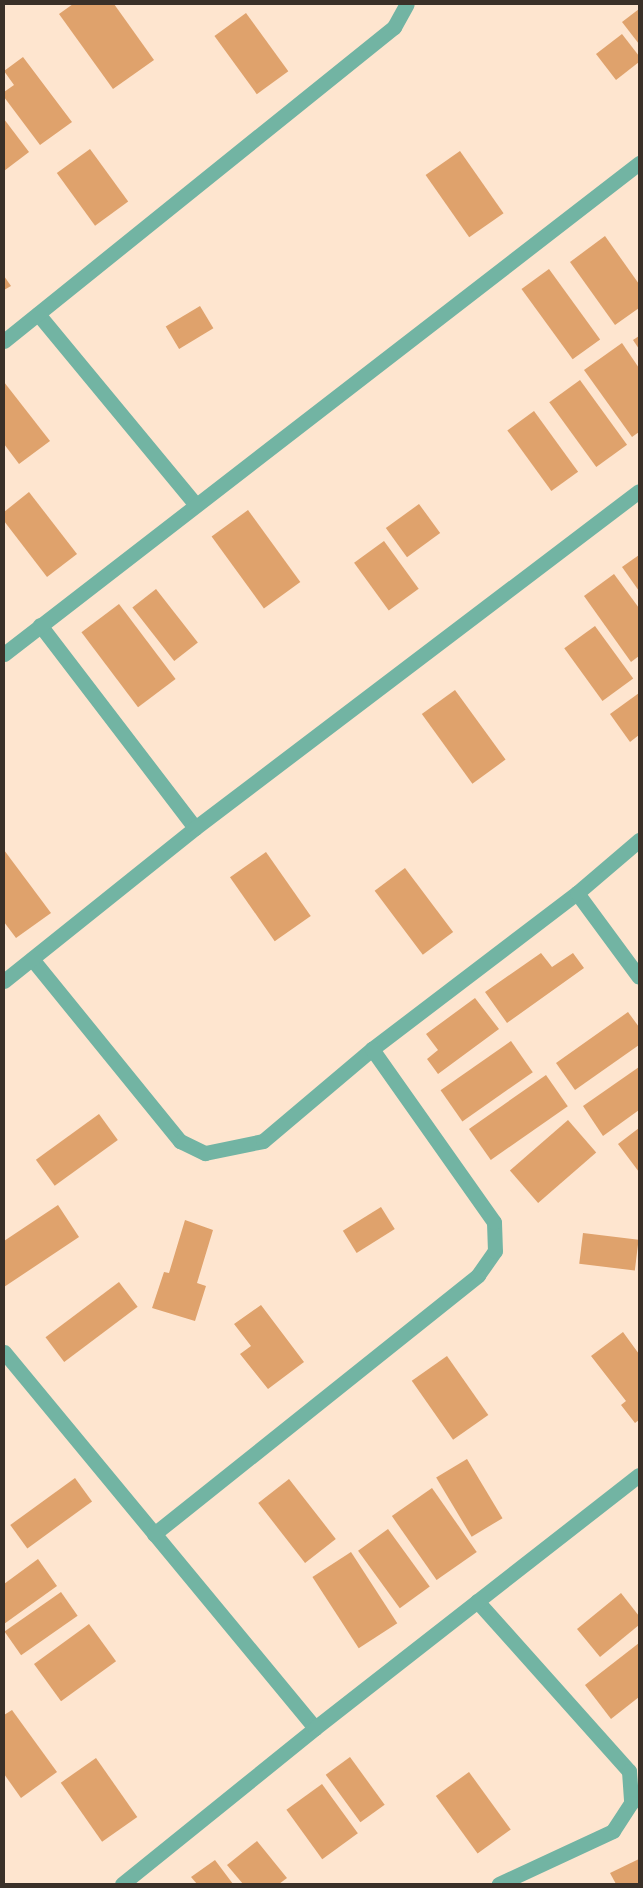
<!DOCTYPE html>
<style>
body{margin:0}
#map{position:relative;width:643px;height:1888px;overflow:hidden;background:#fee5cf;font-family:Literata,serif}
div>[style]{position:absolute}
.building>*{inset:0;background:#dfa26c;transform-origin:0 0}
.street>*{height:15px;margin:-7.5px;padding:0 7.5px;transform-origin:7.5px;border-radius:7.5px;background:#72b4a3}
span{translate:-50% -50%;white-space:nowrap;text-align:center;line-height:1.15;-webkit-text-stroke:4px #fbf6f2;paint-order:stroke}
.frame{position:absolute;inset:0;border:5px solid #3a3028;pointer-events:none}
</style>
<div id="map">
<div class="building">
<div style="clip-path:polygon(73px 4px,114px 4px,154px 60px,113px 89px,59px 14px)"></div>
<div style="clip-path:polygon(639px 9px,639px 44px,622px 22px)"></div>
<div style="left:246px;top:13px;width:72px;height:39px;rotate:54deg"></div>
<div style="clip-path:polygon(622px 34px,639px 56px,639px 62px,616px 80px,596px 54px)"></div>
<div style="clip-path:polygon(23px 57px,72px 122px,40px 145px,4px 97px,4px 92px,14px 85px,4px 71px)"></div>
<div style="clip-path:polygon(4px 119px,29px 152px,4px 171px)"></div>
<div style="left:90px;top:149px;width:65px;height:41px;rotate:54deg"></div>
<div style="left:460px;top:151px;width:76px;height:42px;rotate:55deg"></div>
<div style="clip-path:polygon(605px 236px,639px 284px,639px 308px,615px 325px,570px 262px)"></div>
<div style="left:549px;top:269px;width:87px;height:34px;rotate:54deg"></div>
<div style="clip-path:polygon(4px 276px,11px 286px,4px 290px)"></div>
<div style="left:200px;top:306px;width:26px;height:40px;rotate:59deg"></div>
<div style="clip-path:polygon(639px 336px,639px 349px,633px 340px)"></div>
<div style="clip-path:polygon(622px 343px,639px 368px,639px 432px,632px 437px,584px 370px)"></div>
<div style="left:580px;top:380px;width:80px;height:38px;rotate:54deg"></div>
<div style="clip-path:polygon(4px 382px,50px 441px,19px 464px,4px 444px)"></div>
<div style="left:534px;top:411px;width:75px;height:33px;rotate:54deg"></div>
<div style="clip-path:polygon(29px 492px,77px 554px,47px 577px,4px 521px,4px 512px)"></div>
<div style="left:419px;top:504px;width:36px;height:41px;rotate:54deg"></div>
<div style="left:248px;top:510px;width:89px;height:45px;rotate:54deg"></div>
<div style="left:384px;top:541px;width:59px;height:37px;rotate:54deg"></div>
<div style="clip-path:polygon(639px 555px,639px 591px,622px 567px)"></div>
<div style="clip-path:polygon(614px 574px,639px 608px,639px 656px,631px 662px,584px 596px)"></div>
<div style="left:156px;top:589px;width:68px;height:30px;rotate:52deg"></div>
<div style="left:119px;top:604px;width:94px;height:47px;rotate:53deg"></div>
<div style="left:595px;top:626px;width:65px;height:38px;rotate:54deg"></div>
<div style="left:455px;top:690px;width:86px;height:41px;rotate:54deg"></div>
<div style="clip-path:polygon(639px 693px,639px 735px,630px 742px,610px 714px)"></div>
<div style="clip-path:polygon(4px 850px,51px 913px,16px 938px,4px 922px)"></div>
<div style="left:266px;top:852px;width:78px;height:44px;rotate:55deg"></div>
<div style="left:405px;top:868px;width:80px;height:38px;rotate:53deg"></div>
<div style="clip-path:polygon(541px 953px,552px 967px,573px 953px,584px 968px,507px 1023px,485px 992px)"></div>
<div style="clip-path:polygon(475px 998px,499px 1029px,438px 1074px,427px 1059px,438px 1050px,426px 1034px)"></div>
<div style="clip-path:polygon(628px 1012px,639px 1027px,639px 1045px,575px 1090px,556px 1063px)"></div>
<div style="left:511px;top:1041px;width:38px;height:86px;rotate:55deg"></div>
<div style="clip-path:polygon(639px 1067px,639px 1110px,603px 1136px,583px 1106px)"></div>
<div style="left:546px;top:1075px;width:38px;height:94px;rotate:55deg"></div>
<div style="left:99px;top:1114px;width:32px;height:78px;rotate:54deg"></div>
<div style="left:568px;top:1120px;width:43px;height:77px;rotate:49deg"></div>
<div style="clip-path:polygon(639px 1128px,639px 1172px,618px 1144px)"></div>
<div style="clip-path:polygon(58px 1205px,79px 1237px,4px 1287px,4px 1241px)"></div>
<div style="left:381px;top:1207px;width:26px;height:45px;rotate:58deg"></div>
<div style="clip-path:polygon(185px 1220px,213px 1230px,197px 1283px,206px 1286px,195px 1321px,152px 1308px,164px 1272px,169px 1273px)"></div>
<div style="left:583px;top:1233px;width:56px;height:31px;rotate:7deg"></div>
<div style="left:119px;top:1282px;width:31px;height:92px;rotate:53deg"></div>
<div style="clip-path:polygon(261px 1305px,304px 1362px,268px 1389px,240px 1354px,251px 1346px,234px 1324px)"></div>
<div style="clip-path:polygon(623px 1332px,639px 1354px,639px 1420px,635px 1423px,621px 1405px,626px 1401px,591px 1356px)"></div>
<div style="left:447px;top:1356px;width:72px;height:43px;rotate:55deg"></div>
<div style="left:467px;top:1459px;width:69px;height:36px;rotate:59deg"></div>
<div style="left:75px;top:1478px;width:29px;height:80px;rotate:54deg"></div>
<div style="left:289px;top:1479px;width:76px;height:39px;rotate:52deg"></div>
<div style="left:432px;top:1488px;width:78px;height:49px;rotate:55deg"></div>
<div style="left:388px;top:1529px;width:71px;height:37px;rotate:54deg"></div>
<div style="left:351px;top:1552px;width:85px;height:46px;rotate:57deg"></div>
<div style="clip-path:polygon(38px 1559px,57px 1586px,4px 1624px,4px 1584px)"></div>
<div style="left:61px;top:1592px;width:29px;height:69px;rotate:55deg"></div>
<div style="clip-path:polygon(621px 1593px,639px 1616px,639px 1625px,600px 1657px,577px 1629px)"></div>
<div style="left:89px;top:1624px;width:46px;height:68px;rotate:54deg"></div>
<div style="clip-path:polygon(639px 1643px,639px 1697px,611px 1719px,585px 1685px)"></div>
<div style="clip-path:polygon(12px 1710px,57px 1772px,21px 1798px,4px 1774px,4px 1715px)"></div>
<div style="left:350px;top:1757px;width:59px;height:30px;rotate:54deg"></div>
<div style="left:96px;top:1758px;width:72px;height:43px;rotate:55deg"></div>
<div style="left:469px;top:1772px;width:71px;height:41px;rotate:54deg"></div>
<div style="left:322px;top:1784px;width:61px;height:44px;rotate:54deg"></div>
<div style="clip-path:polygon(257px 1841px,287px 1878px,279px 1884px,243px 1884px,227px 1865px)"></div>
<div style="clip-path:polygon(639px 1859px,639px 1884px,616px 1884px,610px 1873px)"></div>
<div style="clip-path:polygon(215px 1860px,233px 1884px,197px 1884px,191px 1877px)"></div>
</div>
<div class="street">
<div style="left:38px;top:314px;width:246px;rotate:50.4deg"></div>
<div style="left:4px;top:341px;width:501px;rotate:-38.84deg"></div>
<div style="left:394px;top:27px;width:26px;rotate:-61deg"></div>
<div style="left:40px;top:625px;width:255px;rotate:52.6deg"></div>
<div style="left:4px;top:654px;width:803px;rotate:-37.71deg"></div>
<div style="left:577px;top:893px;width:104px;rotate:53.6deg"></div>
<div style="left:32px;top:959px;width:235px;rotate:50.9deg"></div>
<div style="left:180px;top:1141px;width:28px;rotate:26deg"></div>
<div style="left:205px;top:1153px;width:59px;rotate:-11.7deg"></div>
<div style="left:263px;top:1141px;width:143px;rotate:-40.2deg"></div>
<div style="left:372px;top:1049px;width:258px;rotate:-37.3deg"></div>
<div style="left:577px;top:893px;width:82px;rotate:-40.5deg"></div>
<div style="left:4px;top:981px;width:245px;rotate:-38.7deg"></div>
<div style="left:195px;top:828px;width:557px;rotate:-37.2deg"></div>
<div style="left:4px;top:1352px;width:488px;rotate:50.4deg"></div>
<div style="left:154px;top:1534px;width:415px;rotate:-38.6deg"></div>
<div style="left:478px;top:1275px;width:29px;rotate:-55deg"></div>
<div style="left:495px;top:1251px;width:29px;rotate:-92deg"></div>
<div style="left:494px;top:1222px;width:212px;rotate:-125.2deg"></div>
<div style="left:477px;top:1601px;width:228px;rotate:48.2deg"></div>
<div style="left:629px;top:1771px;width:32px;rotate:86deg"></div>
<div style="left:631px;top:1803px;width:33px;rotate:123deg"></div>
<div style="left:613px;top:1831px;width:126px;rotate:155.1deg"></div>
<div style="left:122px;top:1884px;width:248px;rotate:-38.9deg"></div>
<div style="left:315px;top:1728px;width:411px;rotate:-38deg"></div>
</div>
<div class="frame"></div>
</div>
